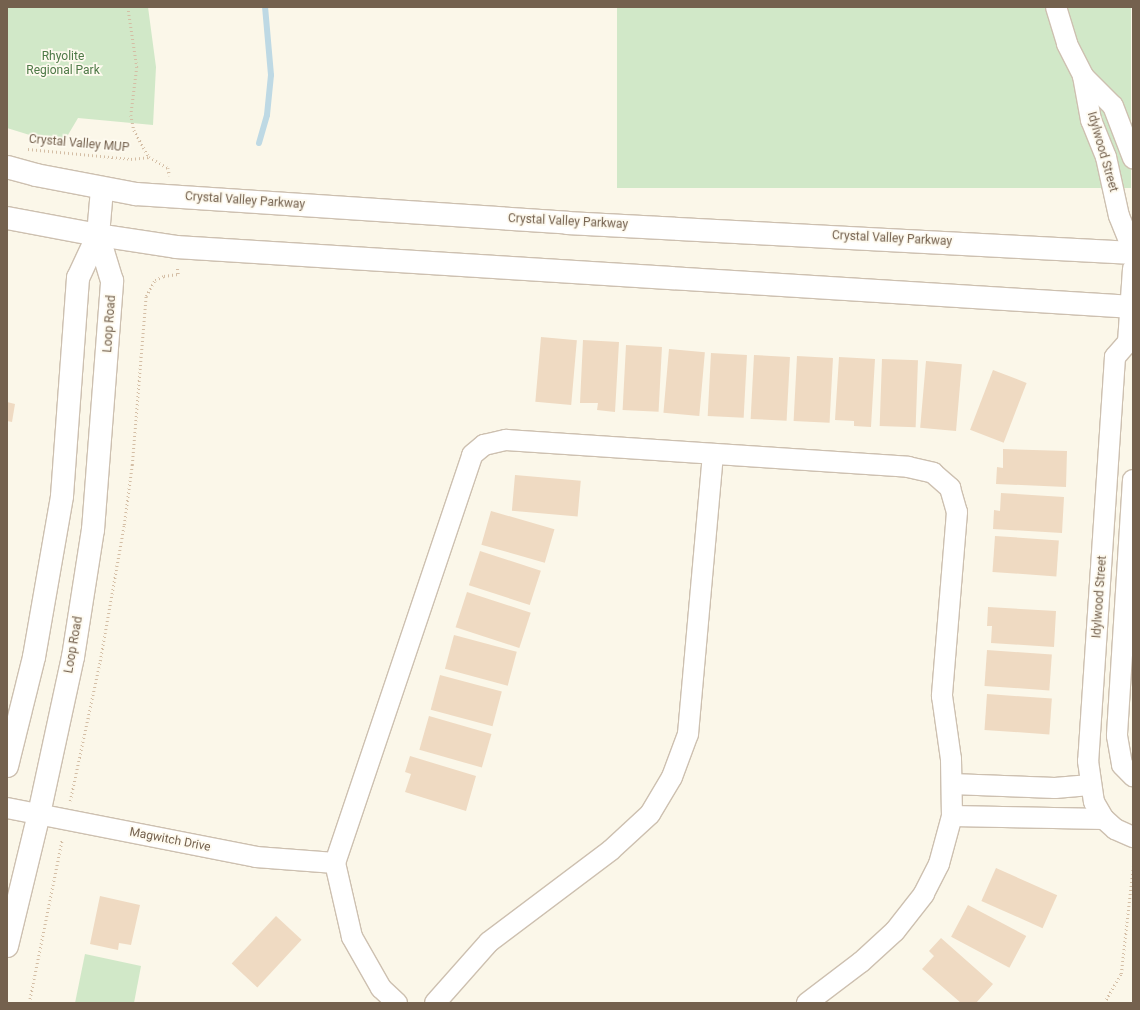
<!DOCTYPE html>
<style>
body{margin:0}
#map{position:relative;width:1140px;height:1010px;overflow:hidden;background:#fbf7e9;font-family:Roboto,sans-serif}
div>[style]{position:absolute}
.green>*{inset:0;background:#d1e8c8;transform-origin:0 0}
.stream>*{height:6px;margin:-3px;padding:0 3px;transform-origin:3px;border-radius:3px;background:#bed9e4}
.building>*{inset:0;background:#efdac2;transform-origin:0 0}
.path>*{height:2.5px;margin-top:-1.25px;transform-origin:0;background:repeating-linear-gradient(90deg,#d4bea5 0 1px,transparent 0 4px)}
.roads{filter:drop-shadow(1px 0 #cdc0b0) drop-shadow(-1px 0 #cdc0b0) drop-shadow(0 1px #cdc0b0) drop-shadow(0 -1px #cdc0b0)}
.minor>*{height:20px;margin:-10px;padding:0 10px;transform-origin:10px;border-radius:10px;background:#fff}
.tertiary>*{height:22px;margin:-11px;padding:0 11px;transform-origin:11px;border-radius:11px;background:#fff}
.secondary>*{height:22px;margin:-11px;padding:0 11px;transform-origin:11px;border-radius:11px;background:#fff}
span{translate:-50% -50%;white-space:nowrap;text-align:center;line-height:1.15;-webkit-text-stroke:3.5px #fefaef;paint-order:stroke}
.park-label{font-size:12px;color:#4e7947}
.street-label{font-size:12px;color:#74614e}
.frame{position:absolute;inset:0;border:8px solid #74614e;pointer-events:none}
</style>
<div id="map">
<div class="green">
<div style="clip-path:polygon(7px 7px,148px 7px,156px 67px,153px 125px,78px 118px,62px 145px,7px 128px)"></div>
<div style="left:617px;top:7px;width:514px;height:181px"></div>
<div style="clip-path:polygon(85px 954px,141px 966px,134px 1003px,75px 1003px)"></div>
</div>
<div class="stream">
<div style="left:259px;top:143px;width:29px;rotate:-74deg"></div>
<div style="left:267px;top:115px;width:40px;rotate:-84.3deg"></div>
<div style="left:271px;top:75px;width:68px;rotate:-95deg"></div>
</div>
<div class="building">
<div style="left:541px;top:337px;width:36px;height:65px;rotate:5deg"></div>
<div style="clip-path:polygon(583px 340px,619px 342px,615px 412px,597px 410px,598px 403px,580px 403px)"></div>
<div style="left:626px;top:345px;width:36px;height:65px;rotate:3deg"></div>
<div style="left:669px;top:349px;width:36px;height:64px;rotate:5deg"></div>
<div style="left:711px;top:353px;width:36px;height:63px;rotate:3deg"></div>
<div style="left:754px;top:355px;width:36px;height:64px;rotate:3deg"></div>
<div style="left:797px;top:356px;width:36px;height:65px;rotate:3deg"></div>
<div style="clip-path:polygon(839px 357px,875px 359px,871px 427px,854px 426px,854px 421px,835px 420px)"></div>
<div style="left:882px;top:359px;width:36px;height:67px;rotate:2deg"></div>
<div style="left:926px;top:361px;width:36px;height:67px;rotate:5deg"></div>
<div style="left:993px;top:370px;width:36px;height:64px;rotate:21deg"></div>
<div style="clip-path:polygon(7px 402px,15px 404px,12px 422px,7px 421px)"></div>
<div style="clip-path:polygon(1003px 449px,1067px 451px,1066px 487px,996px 484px,997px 467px,1003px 468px)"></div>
<div style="left:515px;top:475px;width:66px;height:36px;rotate:5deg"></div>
<div style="clip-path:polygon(1001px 493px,1064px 497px,1062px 533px,993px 529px,994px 510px,1000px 511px)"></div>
<div style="left:491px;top:511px;width:66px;height:35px;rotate:16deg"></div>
<div style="left:995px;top:536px;width:64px;height:36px;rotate:4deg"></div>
<div style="left:480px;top:551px;width:64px;height:36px;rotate:18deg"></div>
<div style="left:467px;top:592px;width:67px;height:37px;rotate:18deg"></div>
<div style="clip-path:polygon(988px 607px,1056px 611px,1054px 647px,991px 643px,992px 626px,987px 626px)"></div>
<div style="left:454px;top:635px;width:65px;height:35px;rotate:15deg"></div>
<div style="left:987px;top:650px;width:65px;height:36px;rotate:4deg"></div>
<div style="left:440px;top:675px;width:64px;height:36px;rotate:15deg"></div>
<div style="left:987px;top:694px;width:65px;height:36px;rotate:4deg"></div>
<div style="left:429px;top:716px;width:65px;height:35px;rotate:16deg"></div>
<div style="clip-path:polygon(410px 756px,476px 776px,466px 811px,405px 792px,411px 774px,405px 772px)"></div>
<div style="left:996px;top:868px;width:67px;height:36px;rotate:24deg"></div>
<div style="clip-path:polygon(100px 896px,140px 905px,131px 945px,119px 943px,118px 950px,90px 944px)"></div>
<div style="left:968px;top:905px;width:66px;height:36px;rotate:28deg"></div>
<div style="left:276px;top:916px;width:35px;height:65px;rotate:43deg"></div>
<div style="clip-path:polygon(941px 938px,993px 984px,976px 1003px,961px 1003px,922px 969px,934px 956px,929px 951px)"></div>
</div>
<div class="path">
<div style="left:128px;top:7px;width:61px;rotate:81.5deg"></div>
<div style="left:137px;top:67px;width:48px;rotate:97.1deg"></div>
<div style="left:131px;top:115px;width:15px;rotate:79deg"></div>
<div style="left:134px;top:130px;width:31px;rotate:61deg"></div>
<div style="left:149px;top:157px;width:22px;rotate:30deg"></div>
<div style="left:168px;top:168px;width:8px;rotate:76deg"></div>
<div style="left:28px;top:149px;width:103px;rotate:5.5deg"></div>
<div style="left:131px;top:159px;width:18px;rotate:-6deg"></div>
<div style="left:70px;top:801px;width:143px;rotate:-77.9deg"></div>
<div style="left:100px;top:661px;width:138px;rotate:-80deg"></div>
<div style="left:124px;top:525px;width:61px;rotate:-82.4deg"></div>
<div style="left:132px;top:465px;width:170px;rotate:-85.3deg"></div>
<div style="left:146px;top:296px;width:18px;rotate:-61deg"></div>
<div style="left:155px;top:280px;width:10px;rotate:-24deg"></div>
<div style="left:164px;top:276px;width:14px;rotate:-8deg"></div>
<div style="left:178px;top:274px;width:6px;rotate:-99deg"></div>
<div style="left:29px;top:1003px;width:167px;rotate:-78.6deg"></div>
<div style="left:1104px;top:1003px;width:34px;rotate:-60deg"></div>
<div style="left:1121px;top:974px;width:108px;rotate:-83.6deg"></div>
</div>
<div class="roads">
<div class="minor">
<div style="left:1056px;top:7px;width:39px;rotate:73deg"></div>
<div style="left:1067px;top:44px;width:36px;rotate:63deg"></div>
<div style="left:1083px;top:76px;width:45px;rotate:79.7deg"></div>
<div style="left:1091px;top:120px;width:40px;rotate:68deg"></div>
<div style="left:1106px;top:157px;width:60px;rotate:77.6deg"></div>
<div style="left:1119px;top:216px;width:37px;rotate:68deg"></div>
<div style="left:1083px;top:76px;width:42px;rotate:45deg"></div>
<div style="left:1113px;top:106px;width:56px;rotate:69deg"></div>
<div style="left:1133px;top:269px;width:73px;rotate:93.9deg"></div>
<div style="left:1128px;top:342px;width:20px;rotate:131deg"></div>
<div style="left:1115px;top:357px;width:405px;rotate:93.8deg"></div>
<div style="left:1088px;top:761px;width:41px;rotate:81.7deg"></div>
<div style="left:1094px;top:802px;width:20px;rotate:60deg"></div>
<div style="left:1104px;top:819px;width:15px;rotate:42deg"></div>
<div style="left:1115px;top:829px;width:20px;rotate:24deg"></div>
<div style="left:1133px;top:480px;width:256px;rotate:93.6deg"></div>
<div style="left:1117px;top:736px;width:29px;rotate:80deg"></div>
<div style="left:1122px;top:765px;width:16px;rotate:45deg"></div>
<div style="left:952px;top:784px;width:103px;rotate:2.2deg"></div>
<div style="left:1055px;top:788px;width:35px;rotate:-5deg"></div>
<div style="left:7px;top:808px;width:254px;rotate:11.1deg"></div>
<div style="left:256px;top:857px;width:79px;rotate:4.3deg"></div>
<div style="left:952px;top:816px;width:152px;rotate:1.1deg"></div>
<div style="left:397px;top:1003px;width:22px;rotate:-137deg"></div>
<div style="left:381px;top:988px;width:59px;rotate:-119.6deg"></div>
<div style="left:352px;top:937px;width:76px;rotate:-102.9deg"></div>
<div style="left:335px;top:863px;width:430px;rotate:-71.4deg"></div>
<div style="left:472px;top:455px;width:16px;rotate:-40deg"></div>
<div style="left:484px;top:445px;width:23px;rotate:-13deg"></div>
<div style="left:506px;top:440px;width:403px;rotate:3.8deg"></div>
<div style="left:908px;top:467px;width:26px;rotate:13deg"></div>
<div style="left:933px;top:473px;width:23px;rotate:41deg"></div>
<div style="left:950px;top:488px;width:25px;rotate:74deg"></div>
<div style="left:957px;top:512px;width:185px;rotate:94.7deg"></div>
<div style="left:942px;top:696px;width:64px;rotate:81.9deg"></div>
<div style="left:951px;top:759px;width:57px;rotate:89deg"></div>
<div style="left:952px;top:816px;width:50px;rotate:105.2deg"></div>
<div style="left:939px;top:864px;width:34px;rotate:117deg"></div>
<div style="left:924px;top:894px;width:47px;rotate:128.1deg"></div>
<div style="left:895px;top:931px;width:46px;rotate:137.6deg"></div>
<div style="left:861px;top:962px;width:68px;rotate:142.8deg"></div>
<div style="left:435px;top:1003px;width:81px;rotate:-48.5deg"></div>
<div style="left:489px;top:942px;width:153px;rotate:-37deg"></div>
<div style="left:611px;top:850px;width:53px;rotate:-42.7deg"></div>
<div style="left:650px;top:814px;width:43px;rotate:-59.3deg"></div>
<div style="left:672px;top:777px;width:46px;rotate:-69.6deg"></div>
<div style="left:688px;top:734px;width:281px;rotate:-84.9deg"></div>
</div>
<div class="tertiary">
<div style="left:7px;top:766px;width:112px;rotate:-76.1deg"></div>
<div style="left:34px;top:657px;width:163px;rotate:-80.1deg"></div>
<div style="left:62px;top:496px;width:219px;rotate:-85.8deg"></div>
<div style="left:78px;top:278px;width:47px;rotate:-65.1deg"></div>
<div style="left:98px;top:235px;width:46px;rotate:-85deg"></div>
<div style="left:7px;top:946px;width:136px;rotate:-76.4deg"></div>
<div style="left:39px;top:814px;width:161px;rotate:-77.8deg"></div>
<div style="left:73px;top:657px;width:129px;rotate:-81.1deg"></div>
<div style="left:93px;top:530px;width:250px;rotate:-85.6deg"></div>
<div style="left:112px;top:281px;width:48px;rotate:-106.9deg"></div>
</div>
<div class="secondary">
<div style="left:7px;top:167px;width:30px;rotate:15deg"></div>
<div style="left:36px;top:175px;width:102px;rotate:10.8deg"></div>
<div style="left:136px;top:194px;width:432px;rotate:3.8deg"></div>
<div style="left:567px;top:223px;width:567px;rotate:3.03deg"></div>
<div style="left:7px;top:218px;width:93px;rotate:10.6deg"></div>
<div style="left:98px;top:235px;width:79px;rotate:8.7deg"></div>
<div style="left:176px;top:247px;width:959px;rotate:3.59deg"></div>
</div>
</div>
<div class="park-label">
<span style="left:63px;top:64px">Rhyolite<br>Regional Park</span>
</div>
<div class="street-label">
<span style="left:79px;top:144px;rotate:5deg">Crystal Valley MUP</span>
<span style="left:1102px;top:152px;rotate:74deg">Idylwood Street</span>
<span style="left:245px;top:201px;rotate:4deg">Crystal Valley Parkway</span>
<span style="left:568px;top:222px;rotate:3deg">Crystal Valley Parkway</span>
<span style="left:892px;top:239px;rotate:3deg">Crystal Valley Parkway</span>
<span style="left:110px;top:324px;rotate:-86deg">Loop Road</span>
<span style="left:1100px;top:597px;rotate:-86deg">Idylwood Street</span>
<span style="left:74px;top:645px;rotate:-80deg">Loop Road</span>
<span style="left:170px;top:840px;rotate:11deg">Magwitch Drive</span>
</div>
<div class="frame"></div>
</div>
